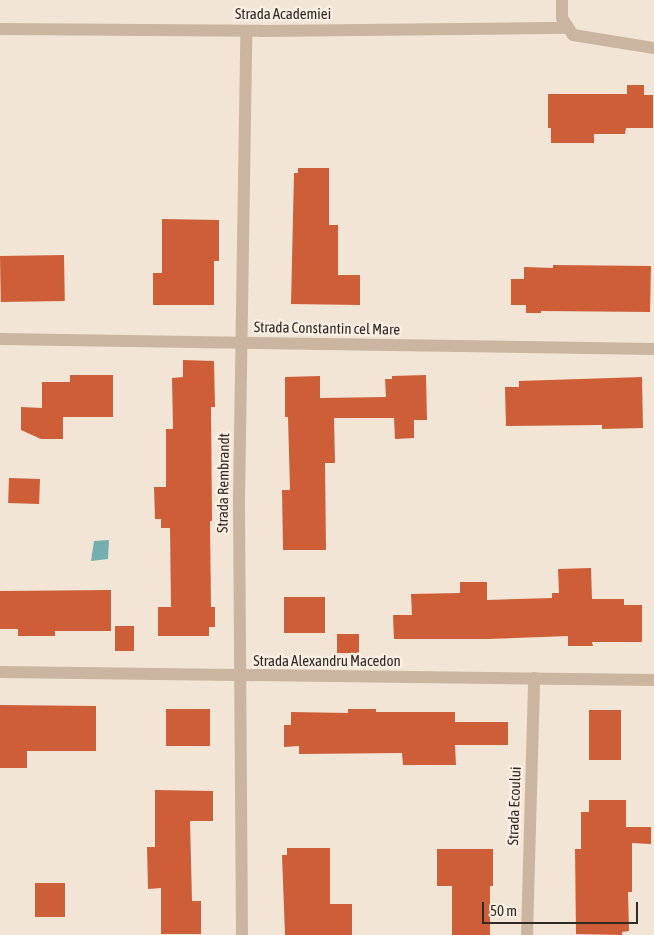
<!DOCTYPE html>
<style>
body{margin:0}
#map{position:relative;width:654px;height:935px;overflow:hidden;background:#f2e5d6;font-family:"Asap Condensed",sans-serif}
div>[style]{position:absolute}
.water>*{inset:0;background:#73aeb1}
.building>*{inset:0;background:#ce5e38;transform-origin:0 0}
.street>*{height:12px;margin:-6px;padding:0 6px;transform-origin:6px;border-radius:6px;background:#cbb5a1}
span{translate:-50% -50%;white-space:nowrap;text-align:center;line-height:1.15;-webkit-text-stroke:5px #faefe2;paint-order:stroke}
.street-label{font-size:15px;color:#342a25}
.scale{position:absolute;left:482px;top:902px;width:156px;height:22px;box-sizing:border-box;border:2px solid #342a25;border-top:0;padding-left:6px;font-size:15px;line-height:18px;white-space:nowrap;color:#342a25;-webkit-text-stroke:4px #faefe2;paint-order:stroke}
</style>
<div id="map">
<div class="water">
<div style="clip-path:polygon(109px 540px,108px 559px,91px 561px,94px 541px)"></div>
</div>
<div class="building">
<div style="clip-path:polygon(627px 85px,644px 85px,644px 95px,653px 95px,653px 128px,626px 128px,625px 134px,594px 134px,594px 143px,551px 143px,551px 128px,548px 128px,548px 94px,627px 94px)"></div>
<div style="clip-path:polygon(298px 168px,329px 168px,329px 225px,338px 225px,338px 275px,360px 275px,360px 305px,291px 304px,294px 173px,298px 173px)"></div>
<div style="clip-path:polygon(162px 219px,219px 220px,219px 261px,214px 261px,214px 305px,153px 305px,153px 273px,162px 273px)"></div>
<div style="left:64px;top:255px;width:46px;height:64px;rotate:89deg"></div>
<div style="clip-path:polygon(553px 265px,651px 266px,650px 312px,541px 311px,541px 313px,526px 313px,526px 305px,511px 305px,511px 279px,524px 279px,524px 267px,553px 268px)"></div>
<div style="clip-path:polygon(183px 360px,214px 361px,215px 407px,211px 407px,212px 521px,210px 521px,211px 607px,215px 607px,215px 627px,209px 627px,209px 636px,158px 636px,158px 607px,171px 607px,170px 528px,161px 528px,161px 519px,155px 519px,154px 487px,166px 487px,166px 429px,173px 429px,172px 378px,183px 377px)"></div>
<div style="clip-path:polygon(70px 375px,113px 375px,113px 417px,63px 417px,63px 439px,41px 439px,21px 430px,21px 407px,42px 408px,42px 382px,70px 382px)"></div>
<div style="clip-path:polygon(426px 375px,427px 420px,414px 420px,414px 438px,395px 439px,394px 418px,334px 418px,335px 463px,325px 463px,326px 550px,283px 550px,282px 490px,290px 490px,288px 417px,285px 417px,285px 377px,320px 376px,320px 398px,386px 397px,385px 379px,392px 379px,392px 376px)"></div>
<div style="clip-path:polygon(642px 377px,643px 428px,602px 429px,602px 425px,506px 426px,505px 387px,519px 387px,519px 381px)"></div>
<div style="left:9px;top:478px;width:31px;height:25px;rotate:2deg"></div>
<div style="clip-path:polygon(591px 568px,592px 599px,624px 599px,624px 605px,642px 605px,642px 642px,592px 642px,593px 646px,568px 646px,568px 636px,488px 639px,394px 639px,393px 615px,412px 615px,411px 594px,460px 593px,460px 582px,487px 582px,487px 600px,552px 598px,552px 593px,559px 593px,558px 569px)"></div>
<div style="clip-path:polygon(111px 590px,111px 631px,55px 631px,55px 636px,18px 636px,18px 629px,0 629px,0 591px)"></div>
<div style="left:325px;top:597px;width:36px;height:41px;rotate:90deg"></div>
<div style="left:115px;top:626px;width:19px;height:25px"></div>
<div style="left:337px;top:634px;width:22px;height:19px"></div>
<div style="clip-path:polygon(0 705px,96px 706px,96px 751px,27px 751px,27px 768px,0 768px)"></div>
<div style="left:166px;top:709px;width:44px;height:37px"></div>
<div style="clip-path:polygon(348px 709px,376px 709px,376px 712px,455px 712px,455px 722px,508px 722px,508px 745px,455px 745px,456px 765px,403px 765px,402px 753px,299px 754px,299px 746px,284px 747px,284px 725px,291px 725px,291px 712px,348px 713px)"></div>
<div style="left:589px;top:710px;width:32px;height:50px"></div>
<div style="clip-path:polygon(155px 790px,213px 791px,213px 821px,190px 821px,192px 901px,201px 901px,201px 934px,161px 934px,161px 888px,148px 889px,147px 847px,155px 847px)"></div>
<div style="clip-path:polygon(589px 800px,626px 800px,626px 827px,651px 827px,651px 844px,632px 843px,632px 892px,628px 892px,629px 931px,622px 932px,622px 935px,576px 934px,575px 849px,581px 849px,581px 812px,589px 812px)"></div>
<div style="clip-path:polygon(287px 848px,330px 848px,330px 904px,352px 904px,352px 935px,285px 935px,282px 855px,287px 855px)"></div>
<div style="clip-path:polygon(437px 849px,493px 849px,493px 886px,490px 886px,490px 935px,452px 935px,452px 886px,437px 886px)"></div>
<div style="left:35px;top:883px;width:30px;height:34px"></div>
</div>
<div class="street">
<div style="left:562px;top:0;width:18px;rotate:90deg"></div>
<div style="left:562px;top:18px;width:20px;rotate:57deg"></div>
<div style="left:573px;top:35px;width:82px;rotate:9.1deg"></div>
<div style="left:0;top:29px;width:261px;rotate:0.4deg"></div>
<div style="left:261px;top:31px;width:306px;rotate:-0.6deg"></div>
<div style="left:0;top:339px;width:654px;rotate:0.88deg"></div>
<div style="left:0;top:672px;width:654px;rotate:0.7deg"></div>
<div style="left:242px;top:935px;width:435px;rotate:-90.4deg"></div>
<div style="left:239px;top:500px;width:469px;rotate:-89.1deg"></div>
<div style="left:527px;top:935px;width:257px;rotate:-88.4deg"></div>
</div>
<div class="street-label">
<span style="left:283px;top:14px">Strada Academiei</span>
<span style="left:327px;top:328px;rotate:1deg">Strada Constantin cel Mare</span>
<span style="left:223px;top:483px;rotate:-89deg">Strada Rembrandt</span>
<span style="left:327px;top:661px">Strada Alexandru Macedon</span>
<span style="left:514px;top:806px;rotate:-88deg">Strada Ecoului</span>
</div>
<div class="scale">50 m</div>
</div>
